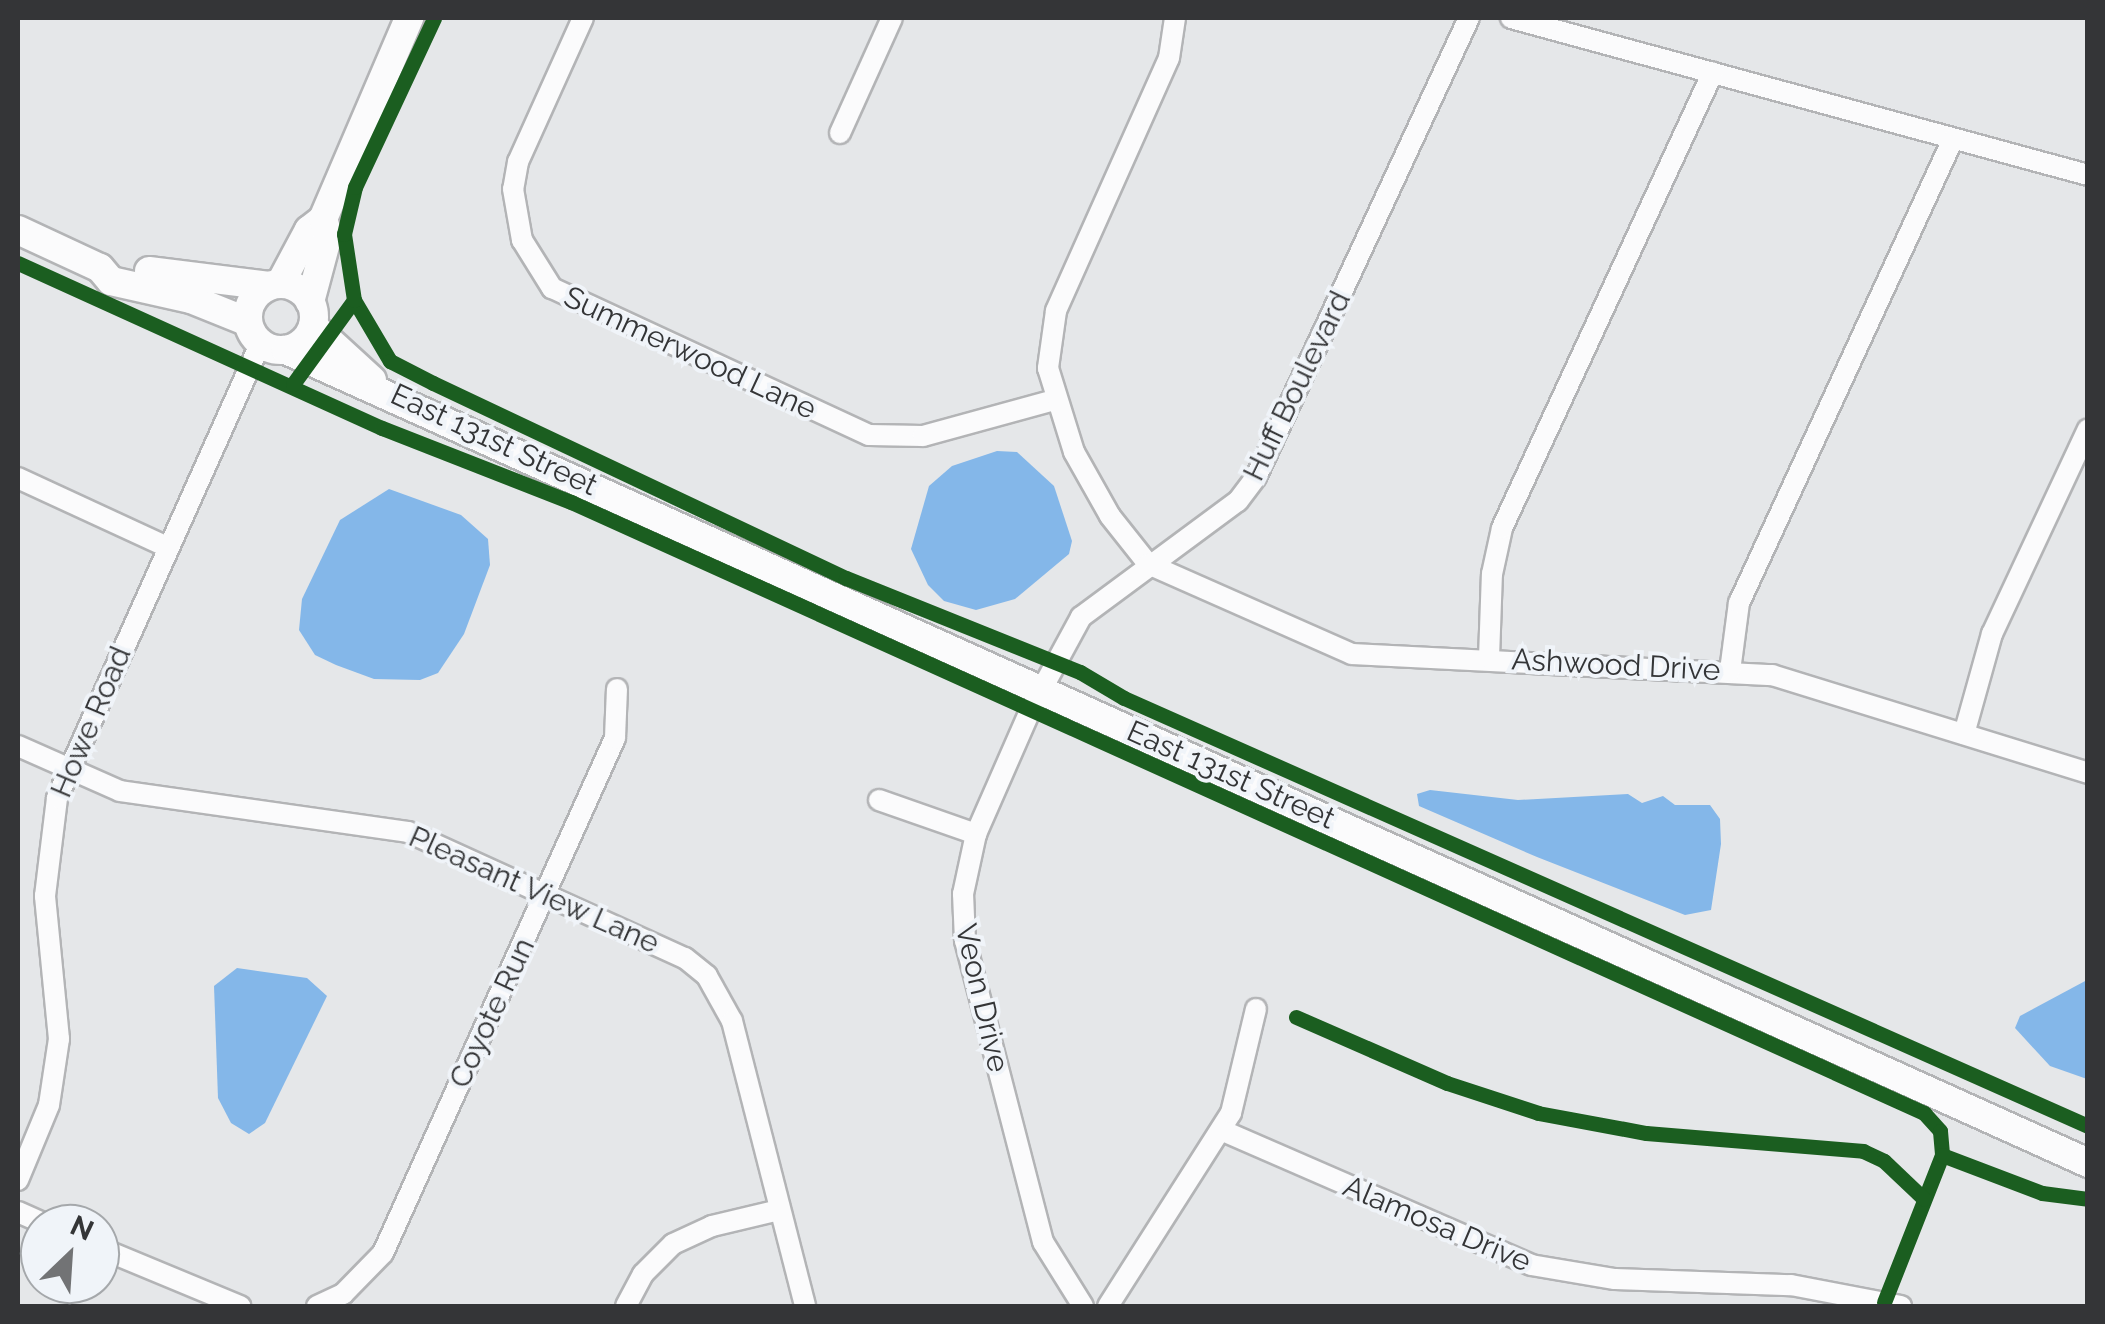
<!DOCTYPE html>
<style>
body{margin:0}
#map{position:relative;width:2105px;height:1324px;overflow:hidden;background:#e5e7e9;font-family:Raleway,sans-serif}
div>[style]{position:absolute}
.water>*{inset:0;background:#84b7e9}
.roads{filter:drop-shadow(2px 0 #b3b4b6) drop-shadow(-2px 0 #b3b4b6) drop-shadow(0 2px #b3b4b6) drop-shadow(0 -2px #b3b4b6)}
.street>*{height:20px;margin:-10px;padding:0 10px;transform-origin:10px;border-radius:10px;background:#fbfbfc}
.secondary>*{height:28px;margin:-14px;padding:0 14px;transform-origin:14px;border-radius:14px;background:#fbfbfc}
.secondary>.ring{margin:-14px;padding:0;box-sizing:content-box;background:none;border:28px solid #fbfbfc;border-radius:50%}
.cycleway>*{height:15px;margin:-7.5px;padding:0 7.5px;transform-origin:7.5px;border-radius:7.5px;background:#1b5e20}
span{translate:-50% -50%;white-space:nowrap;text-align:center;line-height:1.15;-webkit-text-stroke:8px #f0f4f9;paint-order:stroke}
.street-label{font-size:30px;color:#343537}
.frame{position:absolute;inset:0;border:20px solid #343537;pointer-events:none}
.north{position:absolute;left:20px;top:1204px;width:100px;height:100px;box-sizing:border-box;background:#f0f4f9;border:2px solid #a5a8ab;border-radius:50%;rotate:25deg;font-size:28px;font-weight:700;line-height:40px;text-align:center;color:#343537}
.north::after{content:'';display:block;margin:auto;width:35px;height:45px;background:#727375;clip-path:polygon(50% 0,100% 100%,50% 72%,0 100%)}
</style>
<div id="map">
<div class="water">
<div style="clip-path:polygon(997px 451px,1017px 452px,1054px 486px,1072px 541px,1069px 554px,1015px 599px,976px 610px,944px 601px,928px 585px,911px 549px,929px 486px,952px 466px)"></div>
<div style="clip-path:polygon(389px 489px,461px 515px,488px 539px,490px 565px,464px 634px,438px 673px,420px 680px,374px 679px,336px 665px,315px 655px,299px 630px,302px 599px,340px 520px)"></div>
<div style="clip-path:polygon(1430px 790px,1518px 800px,1628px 794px,1642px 803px,1663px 796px,1675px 805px,1710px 805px,1720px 819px,1721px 844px,1711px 910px,1685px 915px,1537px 857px,1419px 806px,1417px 794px)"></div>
<div style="clip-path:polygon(237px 968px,307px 978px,327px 996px,265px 1123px,249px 1134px,231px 1123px,218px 1098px,214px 986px)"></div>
<div style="clip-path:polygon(2087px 980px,2087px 1079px,2050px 1066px,2015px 1028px,2020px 1016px)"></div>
</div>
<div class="roads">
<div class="street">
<div style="left:583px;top:18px;width:158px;rotate:114.3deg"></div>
<div style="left:518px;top:162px;width:27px;rotate:100deg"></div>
<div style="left:513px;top:189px;width:52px;rotate:80deg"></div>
<div style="left:522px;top:240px;width:57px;rotate:58deg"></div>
<div style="left:552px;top:288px;width:349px;rotate:24.9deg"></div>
<div style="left:869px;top:435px;width:54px;rotate:1.1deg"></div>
<div style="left:923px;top:436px;width:137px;rotate:-15.3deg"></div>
<div style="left:1175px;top:18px;width:40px;rotate:98.5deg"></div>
<div style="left:1169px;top:58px;width:277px;rotate:114.1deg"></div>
<div style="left:1056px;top:311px;width:58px;rotate:98deg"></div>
<div style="left:1048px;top:368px;width:88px;rotate:72.8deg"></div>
<div style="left:1074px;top:452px;width:73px;rotate:60.6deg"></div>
<div style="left:1110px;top:516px;width:61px;rotate:51.6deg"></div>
<div style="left:1148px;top:564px;width:223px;rotate:23.8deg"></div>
<div style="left:1352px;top:654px;width:421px;rotate:2.9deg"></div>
<div style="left:1772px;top:675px;width:331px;rotate:17.2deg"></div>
<div style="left:1511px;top:18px;width:598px;rotate:15.22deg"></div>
<div style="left:840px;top:133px;width:126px;rotate:-65.7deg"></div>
<div style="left:18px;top:478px;width:164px;rotate:24.8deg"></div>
<div style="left:1489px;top:658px;width:84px;rotate:-88deg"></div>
<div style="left:1492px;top:574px;width:47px;rotate:-77.7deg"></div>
<div style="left:1502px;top:528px;width:502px;rotate:-65.17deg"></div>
<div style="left:1730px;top:671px;width:69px;rotate:-82.5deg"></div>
<div style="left:1739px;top:603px;width:511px;rotate:-65.24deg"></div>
<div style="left:1964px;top:734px;width:104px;rotate:-74.4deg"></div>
<div style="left:1992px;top:634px;width:226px;rotate:-64.9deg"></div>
<div style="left:18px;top:746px;width:111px;rotate:23.8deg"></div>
<div style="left:120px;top:791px;width:291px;rotate:8.1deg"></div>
<div style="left:408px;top:832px;width:304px;rotate:24.5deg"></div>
<div style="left:685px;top:958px;width:28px;rotate:39deg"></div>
<div style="left:707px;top:976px;width:51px;rotate:60.9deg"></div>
<div style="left:732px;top:1021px;width:294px;rotate:75.6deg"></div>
<div style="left:879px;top:800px;width:103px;rotate:19.3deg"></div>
<div style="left:1221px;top:1130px;width:338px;rotate:23.5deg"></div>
<div style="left:1531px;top:1265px;width:85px;rotate:9.5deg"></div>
<div style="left:1615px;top:1279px;width:176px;rotate:2deg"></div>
<div style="left:1791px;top:1285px;width:112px;rotate:10.8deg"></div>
<div style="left:18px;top:1180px;width:81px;rotate:-67.5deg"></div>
<div style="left:49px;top:1105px;width:67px;rotate:-81.4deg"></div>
<div style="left:59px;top:1039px;width:144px;rotate:-95.6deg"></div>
<div style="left:45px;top:896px;width:99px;rotate:-83deg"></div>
<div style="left:57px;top:798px;width:497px;rotate:-65.9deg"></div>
<div style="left:18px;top:1212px;width:30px;rotate:24deg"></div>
<div style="left:100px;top:1248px;width:152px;rotate:22.5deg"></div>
<div style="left:317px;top:1306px;width:29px;rotate:-25deg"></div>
<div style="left:343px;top:1294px;width:57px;rotate:-45.7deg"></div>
<div style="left:383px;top:1253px;width:565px;rotate:-65.75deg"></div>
<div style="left:615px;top:738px;width:49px;rotate:-87.7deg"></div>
<div style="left:626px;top:1306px;width:36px;rotate:-62deg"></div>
<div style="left:643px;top:1274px;width:42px;rotate:-45deg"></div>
<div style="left:673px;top:1244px;width:43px;rotate:-24.8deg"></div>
<div style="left:712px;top:1226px;width:69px;rotate:-13.4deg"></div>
<div style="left:1083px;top:1306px;width:75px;rotate:-122deg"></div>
<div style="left:1043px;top:1242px;width:311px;rotate:-104.5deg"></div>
<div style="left:965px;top:941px;width:47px;rotate:-92.4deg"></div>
<div style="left:963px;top:894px;width:61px;rotate:-77.8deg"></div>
<div style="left:976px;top:834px;width:134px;rotate:-66.3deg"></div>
<div style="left:1030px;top:711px;width:107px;rotate:-61.5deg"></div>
<div style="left:1081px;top:617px;width:195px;rotate:-36.5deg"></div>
<div style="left:1238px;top:501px;width:30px;rotate:-53deg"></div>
<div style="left:1256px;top:477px;width:506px;rotate:-65.11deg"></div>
<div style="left:1108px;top:1306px;width:229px;rotate:-57.5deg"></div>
<div style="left:1231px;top:1113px;width:107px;rotate:-76.5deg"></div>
</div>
<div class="secondary">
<div style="left:18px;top:230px;width:90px;rotate:24.9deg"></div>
<div style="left:100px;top:268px;width:17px;rotate:50deg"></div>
<div style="left:111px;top:281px;width:82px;rotate:12.7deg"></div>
<div style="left:191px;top:299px;width:61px;rotate:22deg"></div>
<div style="left:149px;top:271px;width:121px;rotate:7.1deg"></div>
<div class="ring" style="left:248px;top:284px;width:38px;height:38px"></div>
<div style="left:280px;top:284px;width:61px;rotate:-61.8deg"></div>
<div style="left:309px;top:230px;width:18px;rotate:-38deg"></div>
<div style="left:323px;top:219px;width:219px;rotate:-66.8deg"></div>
<div style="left:310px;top:302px;width:69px;rotate:-75deg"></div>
<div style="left:328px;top:235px;width:17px;rotate:-107deg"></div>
<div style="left:313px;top:326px;width:80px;rotate:42.5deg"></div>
<div style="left:286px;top:350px;width:1977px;rotate:24.28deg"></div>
</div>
</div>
<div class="cycleway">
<div style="left:18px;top:263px;width:400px;rotate:24.4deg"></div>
<div style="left:382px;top:428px;width:203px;rotate:21.4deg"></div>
<div style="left:571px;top:502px;width:1485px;rotate:24.3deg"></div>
<div style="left:1924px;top:1113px;width:24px;rotate:48deg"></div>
<div style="left:1940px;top:1131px;width:24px;rotate:85deg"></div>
<div style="left:1942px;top:1155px;width:158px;rotate:111.5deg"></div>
<div style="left:354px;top:300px;width:71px;rotate:59.5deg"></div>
<div style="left:390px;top:361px;width:48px;rotate:27.1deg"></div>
<div style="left:433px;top:383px;width:457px;rotate:25.3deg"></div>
<div style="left:846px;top:578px;width:252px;rotate:21.9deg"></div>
<div style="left:1080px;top:672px;width:51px;rotate:30.6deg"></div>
<div style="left:1124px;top:698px;width:1055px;rotate:23.94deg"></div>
<div style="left:293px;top:384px;width:104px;rotate:-54deg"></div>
<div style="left:354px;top:300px;width:67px;rotate:-98.6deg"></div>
<div style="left:344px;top:234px;width:48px;rotate:-76.8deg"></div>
<div style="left:355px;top:187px;width:187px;rotate:-64.9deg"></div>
<div style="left:1296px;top:1017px;width:165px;rotate:23.6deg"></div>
<div style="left:1447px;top:1083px;width:96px;rotate:18.2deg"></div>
<div style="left:1538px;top:1113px;width:110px;rotate:10.5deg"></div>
<div style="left:1646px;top:1133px;width:218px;rotate:4.7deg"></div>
<div style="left:1863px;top:1151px;width:23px;rotate:25deg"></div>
<div style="left:1884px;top:1161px;width:55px;rotate:43.5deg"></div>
<div style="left:1942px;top:1155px;width:107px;rotate:20.8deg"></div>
<div style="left:2042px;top:1193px;width:46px;rotate:7.4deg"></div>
</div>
<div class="street-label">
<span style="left:690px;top:353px;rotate:25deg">Summerwood Lane</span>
<span style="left:1297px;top:386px;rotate:-64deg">Huff Boulevard</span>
<span style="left:494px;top:440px;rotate:25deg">East 131st Street</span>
<span style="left:1616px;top:665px;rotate:3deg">Ashwood Drive</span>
<span style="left:91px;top:722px;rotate:-67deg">Howe Road</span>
<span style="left:1231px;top:775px;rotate:24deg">East 131st Street</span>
<span style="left:534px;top:890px;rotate:24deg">Pleasant View Lane</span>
<span style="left:982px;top:998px;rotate:77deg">Veon Drive</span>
<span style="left:492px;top:1013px;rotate:-65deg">Coyote Run</span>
<span style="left:1437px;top:1224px;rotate:23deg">Alamosa Drive</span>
</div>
<div class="frame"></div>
<div class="north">N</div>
</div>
